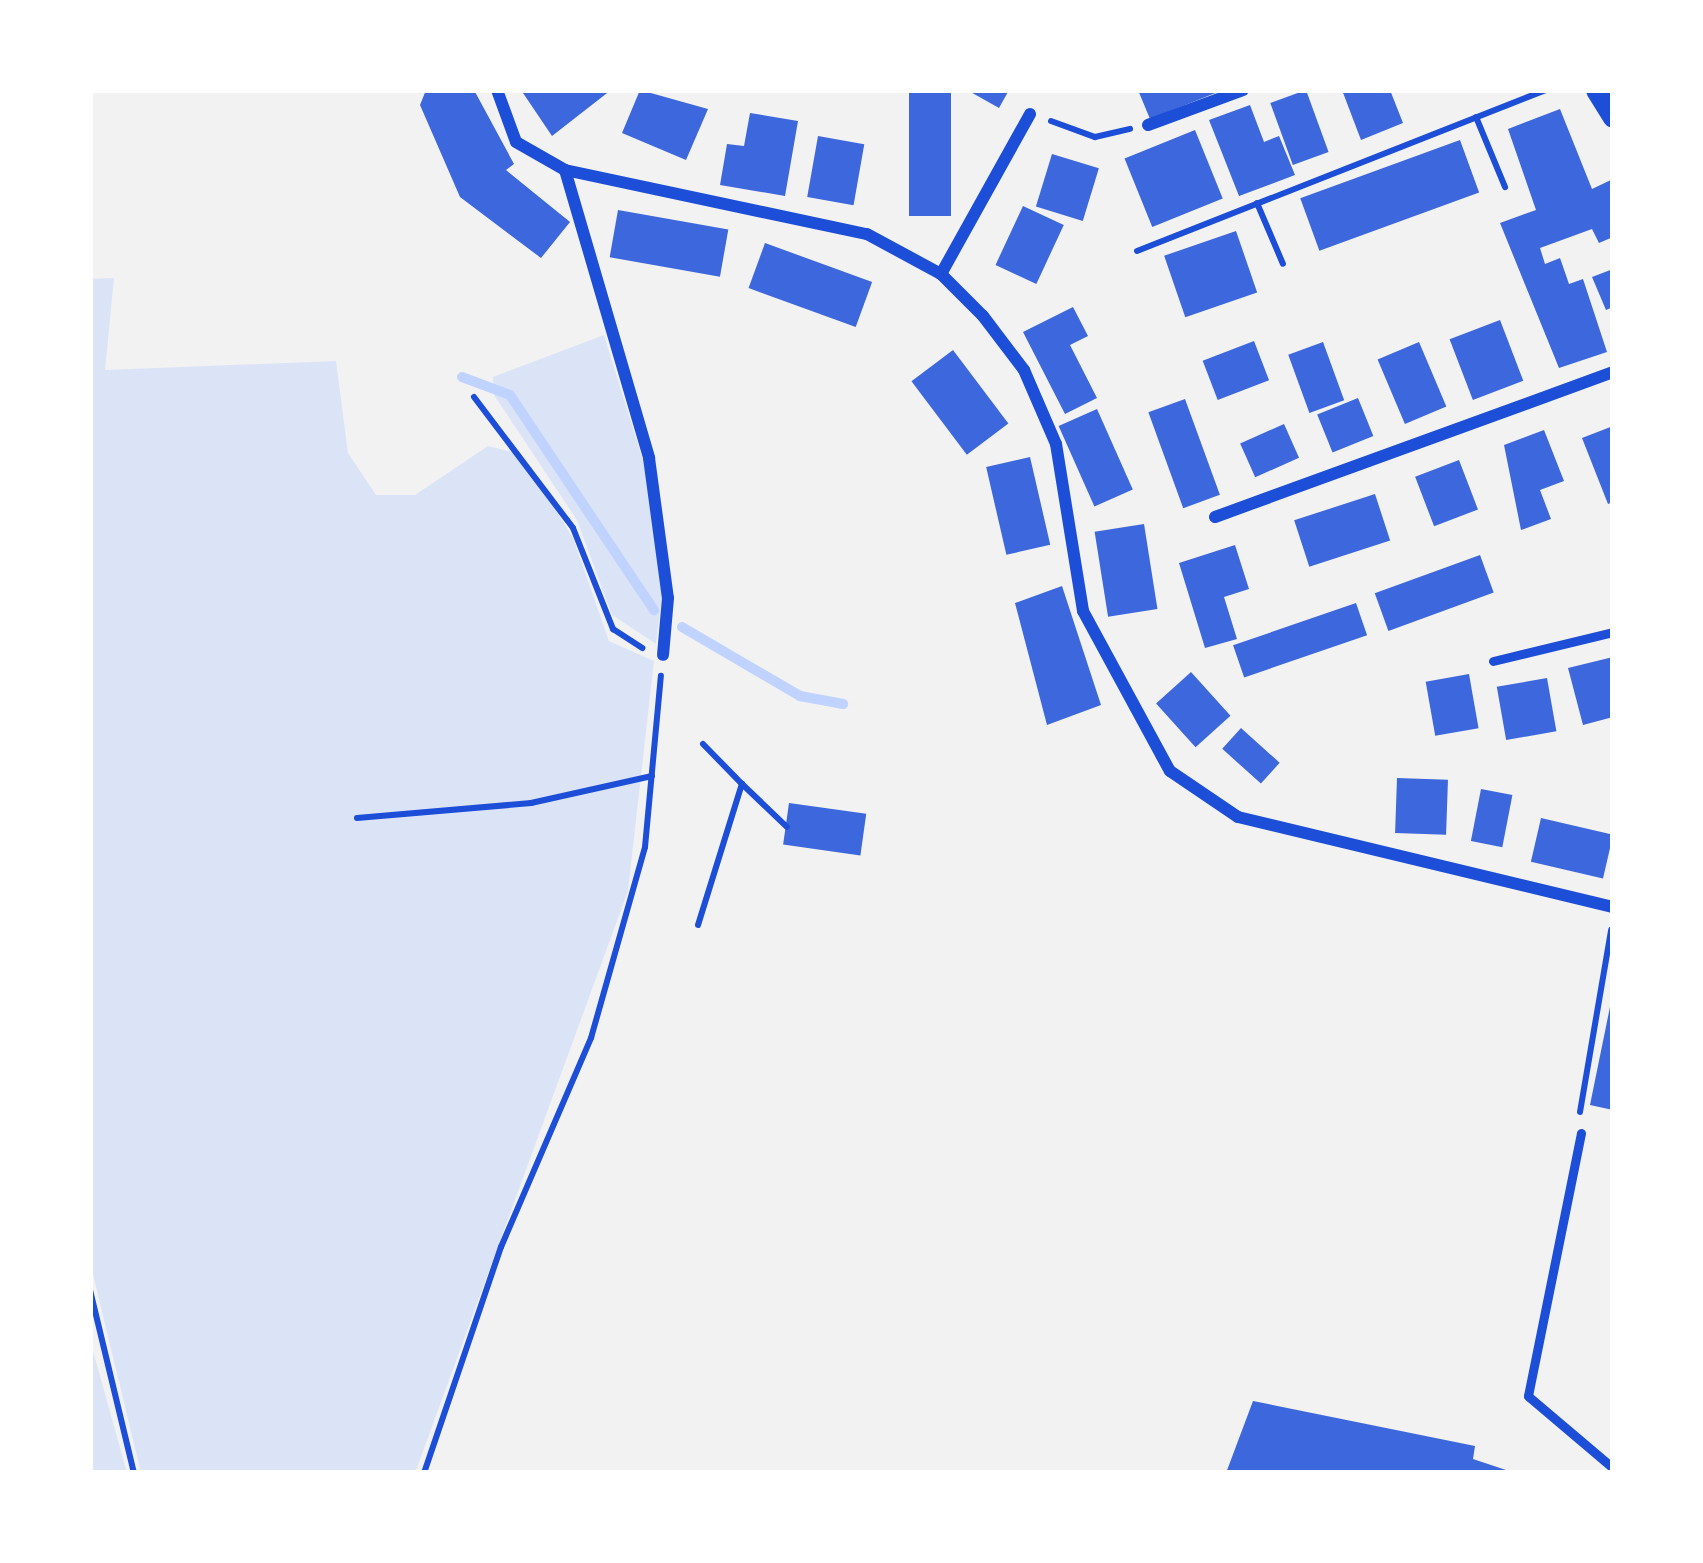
<!DOCTYPE html>
<style>
body{margin:0}
#map{position:relative;width:1703px;height:1563px;overflow:hidden;background:#f2f2f2;font-family:"Sofia Sans Condensed",sans-serif}
div>[style]{position:absolute}
.green>*{inset:0;background:#dbe4f7}
.stream>*{height:10px;margin:-5px;padding:0 5px;transform-origin:5px;border-radius:5px;background:#bfd3fe}
.building>*{inset:0;background:#3d67dc;transform-origin:0 0}
.path>*{height:6px;margin:-3px;padding:0 3px;transform-origin:3px;border-radius:3px;background:#1d4ed8}
.service>*{height:9px;margin:-4.5px;padding:0 4.5px;transform-origin:4.5px;border-radius:4.5px;background:#1d4ed8}
.minor>*{height:12px;margin:-6px;padding:0 6px;transform-origin:6px;border-radius:6px;background:#1d4ed8}
.tertiary>*{height:21px;margin:-10.5px;padding:0 10.5px;transform-origin:10.5px;border-radius:10.5px;background:#1d4ed8}
span{translate:-50% -50%;white-space:nowrap;text-align:center;line-height:1.15;-webkit-text-stroke:9px #fff;paint-order:stroke}
.frame{position:absolute;inset:0;border:93px solid #fff;pointer-events:none}
</style>
<div id="map">
<div class="green">
<div style="clip-path:polygon(114px 278px,105px 370px,336px 361px,348px 453px,376px 495px,415px 495px,488px 446px,520px 454px,573px 538px,609px 641px,654px 661px,628px 891px,415px 1473px,141px 1473px,90px 1262px,90px 279px)"></div>
<div style="clip-path:polygon(604px 335px,644px 464px,662px 596px,656px 644px,612px 615px,577px 520px,494px 395px,493px 377px)"></div>
<div style="clip-path:polygon(90px 1340px,127px 1473px,90px 1473px)"></div>
</div>
<div class="stream">
<div style="left:462px;top:377px;width:51px;rotate:20.6deg"></div>
<div style="left:510px;top:395px;width:259px;rotate:56.2deg"></div>
<div style="left:682px;top:627px;width:137px;rotate:30.3deg"></div>
<div style="left:800px;top:696px;width:44px;rotate:10.5deg"></div>
</div>
<div class="building">
<div style="clip-path:polygon(426px 90px,474px 90px,514px 164px,506px 170px,570px 222px,541px 258px,460px 197px,420px 105px)"></div>
<div style="clip-path:polygon(521px 90px,611px 90px,552px 136px)"></div>
<div style="clip-path:polygon(640px 90px,708px 109px,686px 160px,622px 133px)"></div>
<div style="left:909px;top:90px;width:42px;height:126px"></div>
<div style="clip-path:polygon(967px 90px,1009px 90px,999px 108px)"></div>
<div style="clip-path:polygon(1138px 90px,1223px 90px,1150px 119px)"></div>
<div style="left:1306px;top:90px;width:66px;height:38px;rotate:70deg"></div>
<div style="clip-path:polygon(1342px 90px,1390px 90px,1403px 123px,1361px 140px)"></div>
<div style="clip-path:polygon(1250px 105px,1264px 142px,1279px 136px,1295px 175px,1239px 196px,1209px 120px)"></div>
<div style="clip-path:polygon(1560px 109px,1592px 189px,1613px 179px,1613px 237px,1599px 243px,1592px 229px,1540px 248px,1545px 264px,1560px 258px,1569px 284px,1583px 279px,1607px 352px,1559px 368px,1500px 223px,1536px 210px,1508px 129px)"></div>
<div style="clip-path:polygon(750px 113px,798px 121px,785px 196px,720px 185px,727px 144px,744px 146px)"></div>
<div style="left:1195px;top:130px;width:74px;height:76px;rotate:68deg"></div>
<div style="left:818px;top:136px;width:47px;height:62px;rotate:10deg"></div>
<div style="left:1460px;top:140px;width:56px;height:170px;rotate:70deg"></div>
<div style="left:1052px;top:154px;width:49px;height:55px;rotate:17deg"></div>
<div style="left:1023px;top:206px;width:45px;height:65px;rotate:25deg"></div>
<div style="left:618px;top:210px;width:112px;height:48px;rotate:10deg"></div>
<div style="left:1236px;top:231px;width:65px;height:76px;rotate:71deg"></div>
<div style="left:765px;top:243px;width:114px;height:48px;rotate:20deg"></div>
<div style="clip-path:polygon(1613px 269px,1613px 307px,1606px 310px,1592px 277px)"></div>
<div style="clip-path:polygon(1073px 307px,1088px 336px,1070px 345px,1097px 398px,1065px 414px,1023px 332px)"></div>
<div style="left:1500px;top:320px;width:65px;height:54px;rotate:69deg"></div>
<div style="left:1254px;top:341px;width:42px;height:55px;rotate:69deg"></div>
<div style="left:1323px;top:342px;width:62px;height:37px;rotate:70deg"></div>
<div style="left:1419px;top:342px;width:70px;height:45px;rotate:67deg"></div>
<div style="left:953px;top:350px;width:92px;height:52px;rotate:53deg"></div>
<div style="left:1358px;top:398px;width:41px;height:44px;rotate:68deg"></div>
<div style="left:1185px;top:399px;width:102px;height:39px;rotate:70deg"></div>
<div style="left:1097px;top:409px;width:88px;height:42px;rotate:66deg"></div>
<div style="left:1284px;top:424px;width:37px;height:48px;rotate:66deg"></div>
<div style="clip-path:polygon(1613px 426px,1613px 502px,1608px 504px,1582px 438px)"></div>
<div style="clip-path:polygon(1544px 430px,1564px 481px,1540px 490px,1551px 519px,1521px 530px,1504px 445px)"></div>
<div style="left:1030px;top:457px;width:90px;height:45px;rotate:77deg"></div>
<div style="left:1459px;top:460px;width:53px;height:47px;rotate:69deg"></div>
<div style="left:1375px;top:494px;width:49px;height:85px;rotate:72deg"></div>
<div style="left:1144px;top:524px;width:86px;height:50px;rotate:81deg"></div>
<div style="clip-path:polygon(1235px 545px,1249px 589px,1224px 597px,1237px 639px,1205px 648px,1179px 563px)"></div>
<div style="left:1480px;top:555px;width:40px;height:112px;rotate:70deg"></div>
<div style="clip-path:polygon(1062px 586px,1101px 705px,1047px 725px,1015px 603px)"></div>
<div style="left:1356px;top:603px;width:34px;height:130px;rotate:71deg"></div>
<div style="clip-path:polygon(1613px 657px,1613px 717px,1583px 725px,1568px 668px)"></div>
<div style="left:1191px;top:672px;width:59px;height:47px;rotate:48deg"></div>
<div style="left:1469px;top:674px;width:55px;height:44px;rotate:80deg"></div>
<div style="left:1547px;top:678px;width:54px;height:51px;rotate:80deg"></div>
<div style="left:1241px;top:728px;width:52px;height:28px;rotate:42deg"></div>
<div style="left:1397px;top:778px;width:51px;height:55px;rotate:2deg"></div>
<div style="left:1481px;top:789px;width:32px;height:53px;rotate:11deg"></div>
<div style="left:789px;top:803px;width:78px;height:42px;rotate:8deg"></div>
<div style="left:1541px;top:818px;width:74px;height:45px;rotate:13deg"></div>
<div style="clip-path:polygon(1611px 1002px,1613px 1002px,1613px 1110px,1590px 1105px)"></div>
<div style="clip-path:polygon(1253px 1401px,1475px 1446px,1473px 1459px,1515px 1473px,1226px 1473px)"></div>
</div>
<div class="path">
<div style="left:1476px;top:117px;width:76px;rotate:67.5deg"></div>
<div style="left:1051px;top:121px;width:47px;rotate:20deg"></div>
<div style="left:1095px;top:137px;width:36px;rotate:-13deg"></div>
<div style="left:1257px;top:203px;width:66px;rotate:66.9deg"></div>
<div style="left:1137px;top:251px;width:439px;rotate:-21.5deg"></div>
<div style="left:474px;top:397px;width:164px;rotate:52.9deg"></div>
<div style="left:573px;top:528px;width:109px;rotate:68.4deg"></div>
<div style="left:613px;top:629px;width:35px;rotate:33deg"></div>
<div style="left:703px;top:744px;width:56px;rotate:45.7deg"></div>
<div style="left:357px;top:818px;width:175px;rotate:-4.9deg"></div>
<div style="left:531px;top:803px;width:124px;rotate:-12.6deg"></div>
<div style="left:698px;top:925px;width:148px;rotate:-72.7deg"></div>
<div style="left:742px;top:784px;width:62px;rotate:43.7deg"></div>
<div style="left:1580px;top:1112px;width:185px;rotate:-80.3deg"></div>
<div style="left:90px;top:1290px;width:188px;rotate:76.5deg"></div>
<div style="left:424px;top:1473px;width:239px;rotate:-71.2deg"></div>
<div style="left:501px;top:1247px;width:228px;rotate:-66.7deg"></div>
<div style="left:591px;top:1038px;width:198px;rotate:-74.2deg"></div>
<div style="left:645px;top:847px;width:172px;rotate:-84.7deg"></div>
</div>
<div class="service">
<div style="left:1493px;top:661px;width:123px;rotate:-13.6deg"></div>
<div style="left:1581px;top:1133px;width:268px;rotate:101.4deg"></div>
<div style="left:1528px;top:1396px;width:111px;rotate:40.3deg"></div>
</div>
<div class="minor">
<div style="left:497px;top:90px;width:55px;rotate:69.9deg"></div>
<div style="left:516px;top:142px;width:56px;rotate:29.7deg"></div>
<div style="left:565px;top:170px;width:309px;rotate:12deg"></div>
<div style="left:867px;top:234px;width:84px;rotate:28.4deg"></div>
<div style="left:941px;top:274px;width:59px;rotate:45deg"></div>
<div style="left:983px;top:316px;width:68px;rotate:52.8deg"></div>
<div style="left:1024px;top:370px;width:81px;rotate:66.6deg"></div>
<div style="left:1056px;top:444px;width:169px;rotate:80.8deg"></div>
<div style="left:1083px;top:611px;width:182px;rotate:61.5deg"></div>
<div style="left:1170px;top:771px;width:82px;rotate:34.1deg"></div>
<div style="left:1238px;top:817px;width:386px;rotate:13.5deg"></div>
<div style="left:1148px;top:125px;width:101px;rotate:-20.2deg"></div>
<div style="left:565px;top:170px;width:300px;rotate:73.7deg"></div>
<div style="left:649px;top:458px;width:141px;rotate:82.3deg"></div>
<div style="left:668px;top:598px;width:57px;rotate:95deg"></div>
<div style="left:941px;top:274px;width:183px;rotate:-60.9deg"></div>
<div style="left:1215px;top:517px;width:424px;rotate:-20deg"></div>
</div>
<div class="tertiary">
<div style="left:1596px;top:90px;width:32px;rotate:58deg"></div>
</div>
<div class="frame"></div>
</div>
